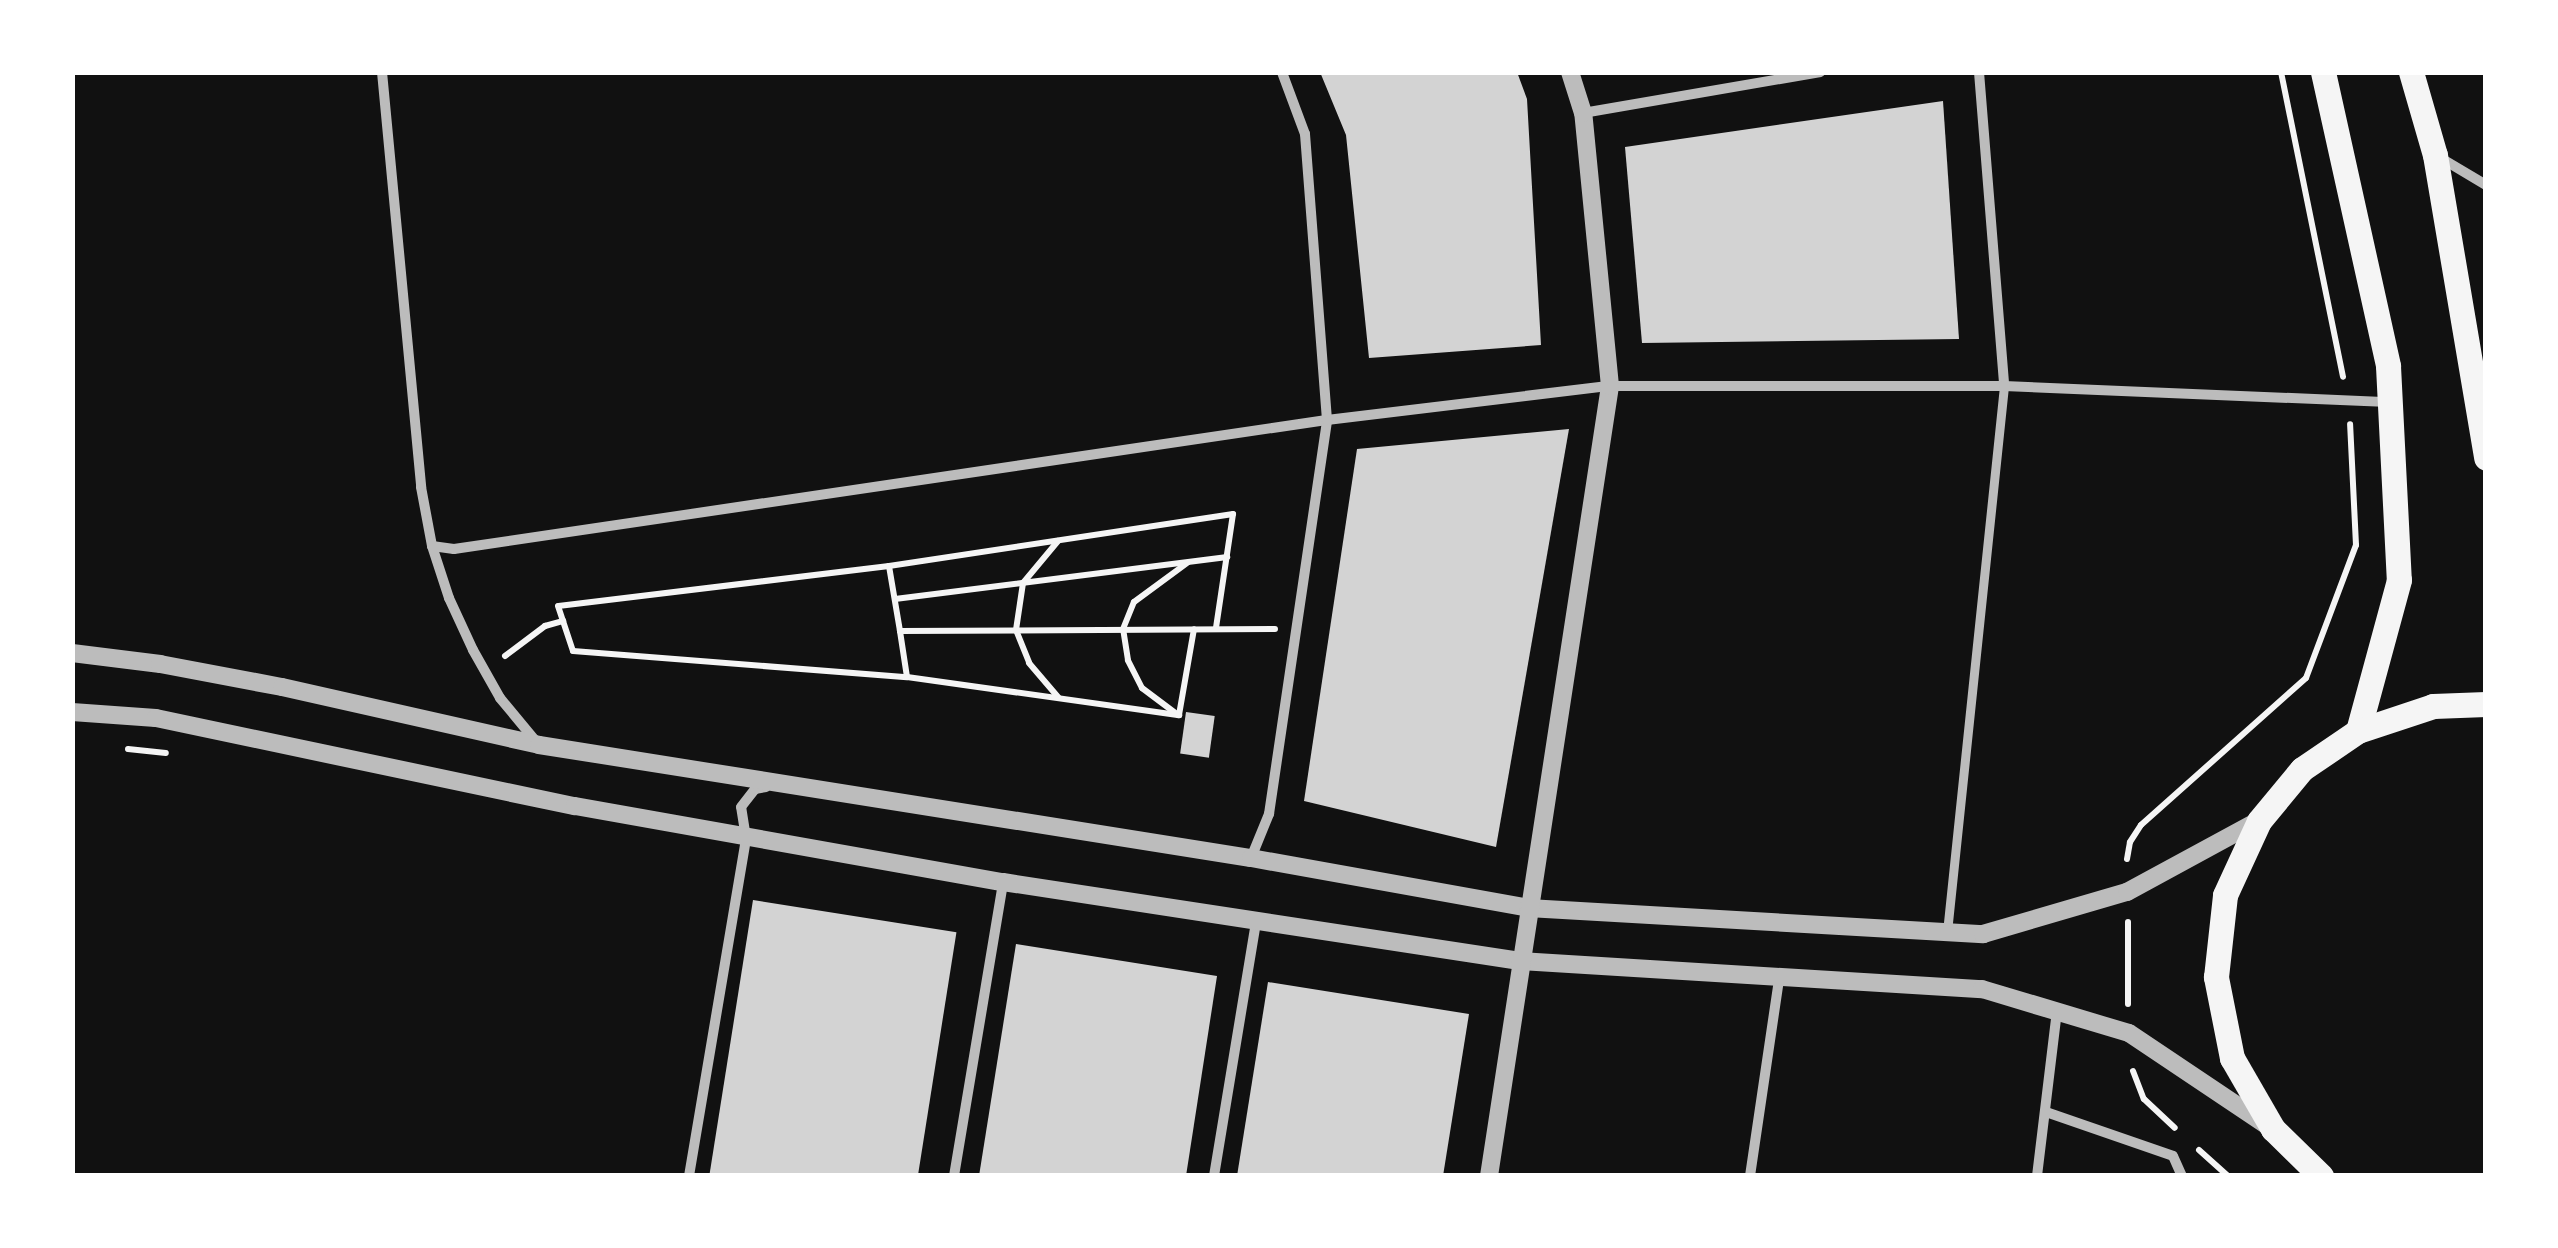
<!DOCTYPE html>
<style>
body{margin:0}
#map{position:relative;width:2558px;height:1248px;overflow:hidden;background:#111;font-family:"Nunito Sans",sans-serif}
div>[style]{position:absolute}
.building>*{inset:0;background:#d3d3d3;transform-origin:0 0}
.path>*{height:6px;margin:-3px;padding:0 3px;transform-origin:3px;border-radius:3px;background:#f5f5f5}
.pedestrian>*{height:9px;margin:-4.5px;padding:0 4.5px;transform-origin:4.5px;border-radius:4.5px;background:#bcbcbc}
.minor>*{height:10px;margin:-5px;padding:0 5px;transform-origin:5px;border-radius:5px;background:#bcbcbc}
.tertiary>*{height:18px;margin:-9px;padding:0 9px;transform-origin:9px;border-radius:9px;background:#bcbcbc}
.primary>*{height:25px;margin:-12.5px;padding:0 12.5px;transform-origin:12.5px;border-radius:12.5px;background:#f5f5f5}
span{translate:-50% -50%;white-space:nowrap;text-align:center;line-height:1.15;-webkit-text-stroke:10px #fff;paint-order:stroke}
.frame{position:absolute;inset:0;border:75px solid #fff;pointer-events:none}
</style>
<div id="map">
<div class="building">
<div style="clip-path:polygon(1320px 72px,1517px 72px,1527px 99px,1541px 345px,1369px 358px,1346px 135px)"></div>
<div style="clip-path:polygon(1943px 101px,1959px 339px,1642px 343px,1625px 147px)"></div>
<div style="clip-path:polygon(1569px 429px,1496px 847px,1304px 801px,1357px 449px)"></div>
<div style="left:1186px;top:712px;width:29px;height:42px;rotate:8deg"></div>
<div style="left:753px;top:900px;width:206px;height:279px;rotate:9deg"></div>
<div style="clip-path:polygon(1016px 944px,1217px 976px,1186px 1176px,979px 1176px)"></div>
<div style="clip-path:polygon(1268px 982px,1469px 1014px,1443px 1176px,1237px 1176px)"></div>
</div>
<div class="path">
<div style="left:2281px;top:72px;width:311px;rotate:78.5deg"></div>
<div style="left:1058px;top:541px;width:55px;rotate:129.8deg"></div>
<div style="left:1023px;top:583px;width:48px;rotate:98.5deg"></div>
<div style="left:1016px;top:630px;width:35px;rotate:68deg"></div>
<div style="left:1029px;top:663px;width:45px;rotate:49.5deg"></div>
<div style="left:889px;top:566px;width:348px;rotate:-8.6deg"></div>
<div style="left:1233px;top:514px;width:115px;rotate:98.5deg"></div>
<div style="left:895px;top:599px;width:335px;rotate:-7.2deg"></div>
<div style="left:900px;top:631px;width:66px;rotate:-99.6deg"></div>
<div style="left:889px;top:566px;width:333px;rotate:173.1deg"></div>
<div style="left:558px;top:606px;width:47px;rotate:71.6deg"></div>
<div style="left:573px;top:651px;width:335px;rotate:4.5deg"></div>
<div style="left:907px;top:677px;width:47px;rotate:-98.7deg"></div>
<div style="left:900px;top:631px;width:375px;rotate:-0.3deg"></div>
<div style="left:505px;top:656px;width:50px;rotate:-36.9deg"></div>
<div style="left:545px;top:626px;width:19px;rotate:-16deg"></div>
<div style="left:907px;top:677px;width:275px;rotate:8deg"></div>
<div style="left:1179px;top:715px;width:87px;rotate:-80.1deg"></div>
<div style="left:1178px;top:715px;width:45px;rotate:-143.1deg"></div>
<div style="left:1142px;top:688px;width:31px;rotate:-117deg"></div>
<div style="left:1128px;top:660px;width:31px;rotate:-99deg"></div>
<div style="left:1123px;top:629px;width:29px;rotate:-68deg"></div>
<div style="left:1134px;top:602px;width:66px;rotate:-36.3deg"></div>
<div style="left:128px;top:749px;width:38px;rotate:6deg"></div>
<div style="left:2127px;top:859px;width:17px;rotate:-80deg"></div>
<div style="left:2130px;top:842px;width:20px;rotate:-57deg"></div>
<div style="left:2141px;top:825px;width:221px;rotate:-41.7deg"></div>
<div style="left:2306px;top:678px;width:142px;rotate:-69.4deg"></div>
<div style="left:2356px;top:545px;width:121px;rotate:-92.8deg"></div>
<div style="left:2128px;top:922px;width:82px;rotate:90deg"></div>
<div style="left:2133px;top:1071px;width:30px;rotate:69deg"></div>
<div style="left:2144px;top:1099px;width:42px;rotate:43.1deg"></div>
<div style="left:2199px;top:1150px;width:39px;rotate:42deg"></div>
</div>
<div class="pedestrian">
<div style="left:1947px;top:932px;width:549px;rotate:-84.04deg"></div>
</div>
<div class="minor">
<div style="left:382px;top:72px;width:417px;rotate:84.6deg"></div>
<div style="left:421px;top:487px;width:60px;rotate:79.4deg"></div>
<div style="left:432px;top:546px;width:55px;rotate:71.9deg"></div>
<div style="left:449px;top:598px;width:57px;rotate:65.2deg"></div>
<div style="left:473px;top:650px;width:55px;rotate:60.6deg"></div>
<div style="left:500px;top:698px;width:61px;rotate:50.3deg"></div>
<div style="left:1979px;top:72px;width:315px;rotate:85.4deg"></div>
<div style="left:1583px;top:113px;width:241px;rotate:-9.8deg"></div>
<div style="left:2439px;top:157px;width:55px;rotate:30.8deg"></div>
<div style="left:432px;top:546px;width:22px;rotate:8deg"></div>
<div style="left:454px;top:549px;width:882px;rotate:-8.41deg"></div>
<div style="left:1327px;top:420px;width:285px;rotate:-6.9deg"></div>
<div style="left:1610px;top:386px;width:394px"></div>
<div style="left:2004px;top:386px;width:385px;rotate:2.4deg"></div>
<div style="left:1251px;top:858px;width:48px;rotate:-67.8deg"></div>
<div style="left:1269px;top:814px;width:398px;rotate:-81.6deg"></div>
<div style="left:1327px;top:420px;width:287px;rotate:-94.4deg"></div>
<div style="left:1305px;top:134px;width:66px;rotate:-110.4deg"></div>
<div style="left:2046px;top:1112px;width:134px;rotate:19.1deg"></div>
<div style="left:2173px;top:1156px;width:22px;rotate:66deg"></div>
<div style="left:689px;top:1176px;width:343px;rotate:-80.4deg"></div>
<div style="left:746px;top:838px;width:31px;rotate:-99deg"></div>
<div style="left:741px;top:807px;width:23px;rotate:-52deg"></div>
<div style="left:755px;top:789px;width:11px;rotate:-10deg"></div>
<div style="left:954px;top:1176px;width:298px;rotate:-80.5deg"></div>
<div style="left:1214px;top:1176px;width:256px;rotate:-80.6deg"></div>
<div style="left:1750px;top:1176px;width:198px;rotate:-81.6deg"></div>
<div style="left:2037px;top:1176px;width:167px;rotate:-83.1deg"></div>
</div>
<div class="tertiary">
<div style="left:72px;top:653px;width:89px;rotate:7.1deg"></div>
<div style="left:160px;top:664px;width:124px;rotate:10.7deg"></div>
<div style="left:282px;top:687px;width:263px;rotate:12.7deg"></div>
<div style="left:539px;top:745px;width:721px;rotate:9.02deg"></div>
<div style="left:1251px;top:858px;width:281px;rotate:10.2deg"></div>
<div style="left:1528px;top:908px;width:456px;rotate:3.3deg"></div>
<div style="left:1983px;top:934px;width:150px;rotate:-16.3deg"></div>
<div style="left:2127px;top:892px;width:149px;rotate:-28.5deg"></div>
<div style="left:72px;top:712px;width:84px;rotate:4.1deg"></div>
<div style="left:156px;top:718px;width:428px;rotate:11.9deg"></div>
<div style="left:575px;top:806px;width:435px;rotate:10.1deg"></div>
<div style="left:1003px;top:882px;width:523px;rotate:8.69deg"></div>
<div style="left:1520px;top:961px;width:463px;rotate:3.5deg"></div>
<div style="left:1982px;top:989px;width:153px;rotate:16.7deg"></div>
<div style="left:2129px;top:1033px;width:167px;rotate:33.8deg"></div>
<div style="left:1489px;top:1176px;width:799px;rotate:-81.29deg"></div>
<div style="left:1610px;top:386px;width:274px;rotate:-95.6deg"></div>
<div style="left:1583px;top:113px;width:43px;rotate:-107.6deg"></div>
</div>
<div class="primary">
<div style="left:2323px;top:72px;width:301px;rotate:77.5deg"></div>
<div style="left:2388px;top:366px;width:214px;rotate:87.1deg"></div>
<div style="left:2399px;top:580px;width:156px;rotate:105.2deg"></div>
<div style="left:2411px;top:72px;width:86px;rotate:73.9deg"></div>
<div style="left:2435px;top:155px;width:307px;rotate:80.4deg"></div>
<div style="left:2321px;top:1176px;width:67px;rotate:-135.6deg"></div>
<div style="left:2273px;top:1129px;width:82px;rotate:-120deg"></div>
<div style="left:2232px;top:1058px;width:83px;rotate:-101.2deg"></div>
<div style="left:2216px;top:977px;width:82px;rotate:-83.7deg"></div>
<div style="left:2225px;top:895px;width:81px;rotate:-65.3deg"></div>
<div style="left:2259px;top:821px;width:67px;rotate:-50.4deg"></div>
<div style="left:2302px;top:769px;width:68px;rotate:-34.2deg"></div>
<div style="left:2358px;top:731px;width:79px;rotate:-18.4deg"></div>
<div style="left:2433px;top:706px;width:53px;rotate:-2.2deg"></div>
</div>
<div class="frame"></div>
</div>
